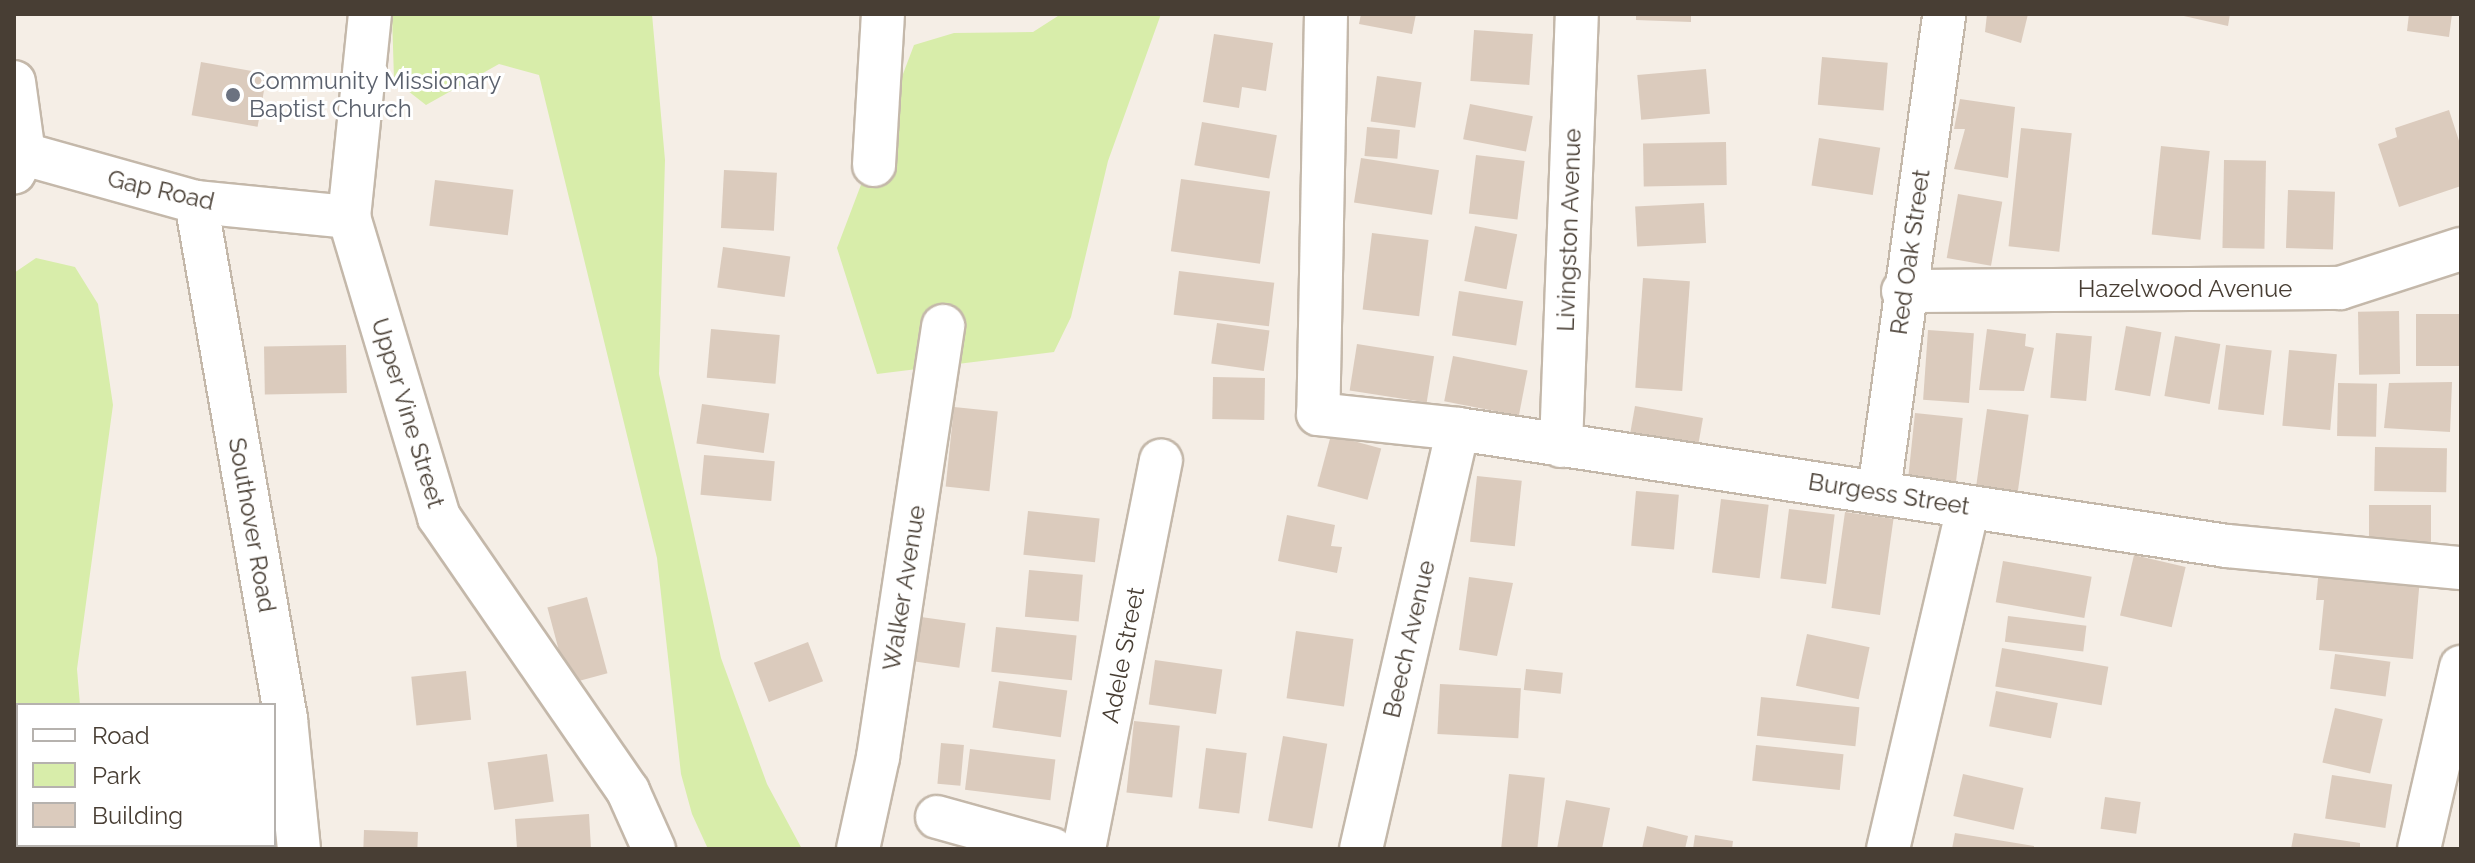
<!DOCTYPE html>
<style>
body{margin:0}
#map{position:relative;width:2475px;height:863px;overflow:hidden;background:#f5eee6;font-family:Raleway,sans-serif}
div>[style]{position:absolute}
.green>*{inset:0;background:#d8edaa}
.building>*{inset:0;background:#dbcbbd;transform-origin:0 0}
.roads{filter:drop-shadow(2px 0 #c4b8aa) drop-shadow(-2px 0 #c4b8aa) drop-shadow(0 2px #c4b8aa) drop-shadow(0 -2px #c4b8aa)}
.minor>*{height:42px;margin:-21px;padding:0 21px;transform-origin:21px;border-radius:21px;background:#fff}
.dots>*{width:22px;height:22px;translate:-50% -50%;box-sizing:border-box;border:4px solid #fff;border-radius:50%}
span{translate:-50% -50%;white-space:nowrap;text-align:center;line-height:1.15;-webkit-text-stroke:6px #fff;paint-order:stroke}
.worship-label{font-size:24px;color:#5b616d}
.left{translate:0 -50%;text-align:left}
.street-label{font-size:24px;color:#483e34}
.frame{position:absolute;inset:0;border:16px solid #483e34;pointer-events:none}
.legend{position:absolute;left:16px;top:703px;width:260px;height:144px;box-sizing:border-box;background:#fff;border:2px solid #b6b2ae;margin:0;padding:10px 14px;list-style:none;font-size:24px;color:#483e34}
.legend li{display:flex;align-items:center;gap:16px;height:40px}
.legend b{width:40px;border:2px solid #b6b2ae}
</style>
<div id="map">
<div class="green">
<div style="clip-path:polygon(392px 14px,652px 14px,665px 160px,659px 374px,721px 658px,767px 784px,802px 849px,708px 849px,692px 814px,681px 774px,657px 558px,539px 75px,499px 64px,426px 105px,394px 80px)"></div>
<div style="clip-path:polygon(1061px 14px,1161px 14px,1108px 161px,1071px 317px,1054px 352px,877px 374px,837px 248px,914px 45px,954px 33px,1033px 32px)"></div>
<div style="clip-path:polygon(36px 258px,75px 267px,98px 304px,113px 405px,77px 669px,80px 705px,18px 705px,18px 845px,253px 849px,14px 849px,14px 273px)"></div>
</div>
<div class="building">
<div style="clip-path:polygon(1361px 14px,1416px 14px,1412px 34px,1359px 24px)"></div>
<div style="clip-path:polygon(1636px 14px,1691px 14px,1691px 22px,1636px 20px)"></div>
<div style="clip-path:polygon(1987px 14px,2028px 14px,2021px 43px,1985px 32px)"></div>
<div style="clip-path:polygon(2175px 14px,2230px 14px,2228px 26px)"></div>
<div style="clip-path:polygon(2409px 14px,2452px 14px,2449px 37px,2407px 31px)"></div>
<div style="left:1474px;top:30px;width:59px;height:51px;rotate:4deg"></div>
<div style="clip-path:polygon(1214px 34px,1273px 43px,1266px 91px,1242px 87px,1239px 108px,1203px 102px)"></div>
<div style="left:1822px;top:57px;width:66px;height:48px;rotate:5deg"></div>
<div style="left:201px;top:62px;width:67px;height:54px;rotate:10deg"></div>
<div style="left:1706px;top:69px;width:45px;height:69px;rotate:85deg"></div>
<div style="left:1377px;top:76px;width:45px;height:46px;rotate:8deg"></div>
<div style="clip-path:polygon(1960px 99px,2015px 107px,2008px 178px,1954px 169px,1965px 129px,1954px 129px)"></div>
<div style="left:1470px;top:104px;width:64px;height:36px;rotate:11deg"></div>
<div style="clip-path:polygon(2449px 110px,2461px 147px,2461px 186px,2399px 207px,2378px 144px,2397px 137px,2395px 128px)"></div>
<div style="left:1202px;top:122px;width:76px;height:44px;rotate:10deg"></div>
<div style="left:1367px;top:127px;width:33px;height:29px;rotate:5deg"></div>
<div style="left:2021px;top:128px;width:51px;height:119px;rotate:6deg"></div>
<div style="left:1819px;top:138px;width:62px;height:48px;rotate:9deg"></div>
<div style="left:1726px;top:142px;width:43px;height:83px;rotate:89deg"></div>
<div style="left:2161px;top:146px;width:49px;height:89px;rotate:6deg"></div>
<div style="left:1476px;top:155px;width:49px;height:59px;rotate:7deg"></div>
<div style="left:1361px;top:158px;width:79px;height:45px;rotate:9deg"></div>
<div style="left:2224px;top:160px;width:42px;height:88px;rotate:1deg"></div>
<div style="left:724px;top:170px;width:53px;height:58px;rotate:3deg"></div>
<div style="left:1181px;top:179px;width:90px;height:73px;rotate:8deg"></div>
<div style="left:435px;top:180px;width:79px;height:46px;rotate:7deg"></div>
<div style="left:2288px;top:190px;width:47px;height:58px;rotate:2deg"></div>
<div style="left:1958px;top:194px;width:45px;height:65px;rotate:10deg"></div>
<div style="left:1704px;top:203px;width:40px;height:69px;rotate:87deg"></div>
<div style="left:1475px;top:226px;width:43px;height:56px;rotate:11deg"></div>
<div style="left:1372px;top:233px;width:57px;height:77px;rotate:7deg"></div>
<div style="left:723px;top:247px;width:68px;height:41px;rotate:8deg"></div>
<div style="left:1179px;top:271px;width:96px;height:44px;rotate:7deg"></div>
<div style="left:1643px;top:278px;width:47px;height:110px;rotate:4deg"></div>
<div style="left:1459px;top:291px;width:65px;height:45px;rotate:9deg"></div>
<div style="left:2399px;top:311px;width:63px;height:41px;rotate:89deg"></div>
<div style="left:2461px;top:314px;width:52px;height:45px;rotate:90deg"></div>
<div style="left:1217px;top:323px;width:53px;height:41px;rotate:8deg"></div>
<div style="left:2126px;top:326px;width:36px;height:65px;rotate:10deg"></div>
<div style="left:711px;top:329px;width:69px;height:49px;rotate:5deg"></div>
<div style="clip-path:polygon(1987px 329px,2026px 334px,2025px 346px,2034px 348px,2024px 391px,1979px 390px)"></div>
<div style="left:1928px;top:330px;width:46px;height:70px;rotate:4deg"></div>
<div style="left:2056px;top:333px;width:36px;height:65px;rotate:5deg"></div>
<div style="left:2175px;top:336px;width:46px;height:61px;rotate:10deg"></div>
<div style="left:1357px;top:344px;width:78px;height:47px;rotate:9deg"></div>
<div style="left:346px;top:345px;width:48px;height:82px;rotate:89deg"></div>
<div style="left:2226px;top:345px;width:46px;height:65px;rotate:7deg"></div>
<div style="left:2289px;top:350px;width:48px;height:76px;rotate:5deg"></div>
<div style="left:1453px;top:356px;width:76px;height:46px;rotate:11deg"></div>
<div style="left:1213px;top:377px;width:52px;height:42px;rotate:1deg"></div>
<div style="clip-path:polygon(2452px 382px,2450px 432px,2384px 428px,2389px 383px)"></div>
<div style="left:2338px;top:383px;width:39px;height:53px;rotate:1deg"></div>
<div style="left:702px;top:404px;width:68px;height:40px;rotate:8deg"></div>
<div style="left:1635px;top:406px;width:69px;height:34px;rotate:10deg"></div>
<div style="left:954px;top:407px;width:44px;height:80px;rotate:6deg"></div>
<div style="left:1987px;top:409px;width:42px;height:81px;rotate:8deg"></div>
<div style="left:1915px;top:413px;width:48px;height:67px;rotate:6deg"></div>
<div style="left:1331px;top:435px;width:52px;height:53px;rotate:15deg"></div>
<div style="left:2375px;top:447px;width:72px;height:44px;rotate:1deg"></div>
<div style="left:704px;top:455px;width:71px;height:40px;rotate:5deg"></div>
<div style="left:1477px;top:476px;width:45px;height:66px;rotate:6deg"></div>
<div style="left:1636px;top:491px;width:43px;height:55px;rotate:5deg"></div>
<div style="left:1721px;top:499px;width:48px;height:74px;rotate:7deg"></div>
<div style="left:2369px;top:505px;width:62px;height:43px"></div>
<div style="left:1789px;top:509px;width:46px;height:70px;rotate:7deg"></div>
<div style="left:1028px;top:511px;width:72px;height:44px;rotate:6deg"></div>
<div style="left:1845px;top:512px;width:49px;height:97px;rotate:8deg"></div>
<div style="clip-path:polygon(1287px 515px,1335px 525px,1331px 546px,1342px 547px,1337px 573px,1278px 561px)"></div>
<div style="left:2134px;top:555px;width:53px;height:62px;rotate:13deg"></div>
<div style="left:2003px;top:561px;width:90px;height:42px;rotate:10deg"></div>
<div style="clip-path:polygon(2319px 568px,2420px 578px,2413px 659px,2319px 650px,2324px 600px,2316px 600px)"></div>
<div style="left:1029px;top:570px;width:54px;height:47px;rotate:5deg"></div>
<div style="clip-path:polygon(1469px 577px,1513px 583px,1497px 656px,1459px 650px)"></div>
<div style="left:587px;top:597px;width:79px;height:41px;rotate:75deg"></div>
<div style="left:2008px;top:616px;width:79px;height:26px;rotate:7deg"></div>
<div style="left:921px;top:617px;width:45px;height:45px;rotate:8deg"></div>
<div style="left:996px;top:627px;width:81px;height:45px;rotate:6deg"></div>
<div style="left:1296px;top:631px;width:58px;height:68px;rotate:8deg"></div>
<div style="left:1807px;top:634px;width:64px;height:53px;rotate:12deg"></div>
<div style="left:808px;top:642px;width:42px;height:58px;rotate:69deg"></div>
<div style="left:2002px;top:648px;width:108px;height:39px;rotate:10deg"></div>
<div style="left:2335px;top:654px;width:56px;height:35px;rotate:8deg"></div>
<div style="left:1155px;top:660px;width:68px;height:45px;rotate:8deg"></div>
<div style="left:1526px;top:669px;width:37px;height:21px;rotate:6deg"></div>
<div style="left:466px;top:671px;width:49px;height:55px;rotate:84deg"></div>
<div style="left:999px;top:681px;width:69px;height:47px;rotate:8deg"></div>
<div style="left:1440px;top:684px;width:81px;height:50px;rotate:3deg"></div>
<div style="left:1996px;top:691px;width:63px;height:36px;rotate:11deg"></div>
<div style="left:1761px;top:697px;width:99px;height:39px;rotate:6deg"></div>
<div style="left:2335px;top:708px;width:49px;height:56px;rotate:13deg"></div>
<div style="left:1134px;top:721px;width:46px;height:72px;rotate:6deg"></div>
<div style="left:1283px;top:736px;width:45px;height:86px;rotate:10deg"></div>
<div style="left:941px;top:743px;width:23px;height:41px;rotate:5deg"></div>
<div style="left:1756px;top:745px;width:88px;height:36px;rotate:6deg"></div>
<div style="left:1206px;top:748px;width:41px;height:61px;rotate:7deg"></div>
<div style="left:970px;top:749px;width:86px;height:41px;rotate:7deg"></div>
<div style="left:547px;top:754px;width:48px;height:60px;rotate:82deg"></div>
<div style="left:1509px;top:774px;width:36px;height:76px;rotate:6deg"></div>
<div style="left:1963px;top:774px;width:62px;height:43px;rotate:13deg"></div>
<div style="left:2332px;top:775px;width:61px;height:44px;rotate:9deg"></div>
<div style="left:2105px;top:797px;width:36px;height:32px;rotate:8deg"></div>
<div style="clip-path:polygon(1566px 800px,1610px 808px,1602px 849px,1557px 849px)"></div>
<div style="clip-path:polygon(589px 814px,591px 849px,517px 849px,515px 819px)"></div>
<div style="clip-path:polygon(1647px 826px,1688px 836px,1685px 849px,1642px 849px)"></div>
<div style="left:364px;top:830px;width:54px;height:19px;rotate:2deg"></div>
<div style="clip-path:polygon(1955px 833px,2034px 846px,2034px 849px,1952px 849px)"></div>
<div style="clip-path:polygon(2294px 833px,2360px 843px,2360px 849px,2291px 849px)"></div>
<div style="clip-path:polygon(1695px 835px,1733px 841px,1732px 849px,1693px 849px)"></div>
</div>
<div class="roads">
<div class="minor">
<div style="left:370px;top:14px;width:204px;rotate:95.9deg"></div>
<div style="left:349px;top:217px;width:313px;rotate:73.3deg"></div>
<div style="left:439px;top:517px;width:333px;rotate:55.4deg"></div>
<div style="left:628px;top:791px;width:64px;rotate:65.9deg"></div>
<div style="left:1326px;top:14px;width:400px;rotate:91.1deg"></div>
<div style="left:1318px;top:414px;width:141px;rotate:6.1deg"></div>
<div style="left:1458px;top:429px;width:778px;rotate:8.65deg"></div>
<div style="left:2227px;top:546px;width:235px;rotate:5.4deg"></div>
<div style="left:14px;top:82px;width:73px;rotate:82.1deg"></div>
<div style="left:24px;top:154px;width:21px;rotate:118deg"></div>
<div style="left:24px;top:154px;width:179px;rotate:15.6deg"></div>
<div style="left:196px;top:202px;width:154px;rotate:5.6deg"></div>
<div style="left:874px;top:165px;width:151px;rotate:-86.6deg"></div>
<div style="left:196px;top:202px;width:525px;rotate:80.12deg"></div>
<div style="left:286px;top:719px;width:131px;rotate:84.3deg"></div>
<div style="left:1903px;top:291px;width:437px;rotate:-0.4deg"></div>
<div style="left:2340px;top:288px;width:127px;rotate:-17.9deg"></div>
<div style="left:1561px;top:446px;width:432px;rotate:-87.9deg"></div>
<div style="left:1879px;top:491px;width:481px;rotate:-82.2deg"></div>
<div style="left:937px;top:817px;width:119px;rotate:15.5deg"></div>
<div style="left:858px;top:849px;width:94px;rotate:-77.7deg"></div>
<div style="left:878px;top:757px;width:436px;rotate:-81.4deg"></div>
<div style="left:1084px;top:849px;width:396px;rotate:-78.8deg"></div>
<div style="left:1361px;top:849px;width:431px;rotate:-77deg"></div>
<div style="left:1888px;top:849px;width:351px;rotate:-76.8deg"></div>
<div style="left:2419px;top:849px;width:187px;rotate:-77deg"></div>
</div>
</div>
<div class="dots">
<div style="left:233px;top:95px;background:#6b7280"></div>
</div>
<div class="worship-label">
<span class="left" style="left:249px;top:95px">Community Missionary<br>Baptist Church</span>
</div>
<div class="street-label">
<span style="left:161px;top:190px;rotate:13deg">Gap Road</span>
<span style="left:1569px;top:230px;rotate:-88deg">Livingston Avenue</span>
<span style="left:1910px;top:252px;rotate:-82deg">Red Oak Street</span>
<span style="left:2185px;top:289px">Hazelwood Avenue</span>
<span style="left:408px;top:413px;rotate:73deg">Upper Vine Street</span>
<span style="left:1889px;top:494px;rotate:9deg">Burgess Street</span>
<span style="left:252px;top:525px;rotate:80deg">Southover Road</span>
<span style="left:904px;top:588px;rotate:-81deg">Walker Avenue</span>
<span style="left:1409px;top:639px;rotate:-77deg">Beech Avenue</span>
<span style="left:1123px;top:655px;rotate:-79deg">Adele Street</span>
</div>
<div class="frame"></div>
<ul class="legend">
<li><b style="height:10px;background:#fff"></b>Road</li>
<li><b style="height:22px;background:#d8edaa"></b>Park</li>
<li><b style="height:22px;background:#dbcbbd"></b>Building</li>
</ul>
</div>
